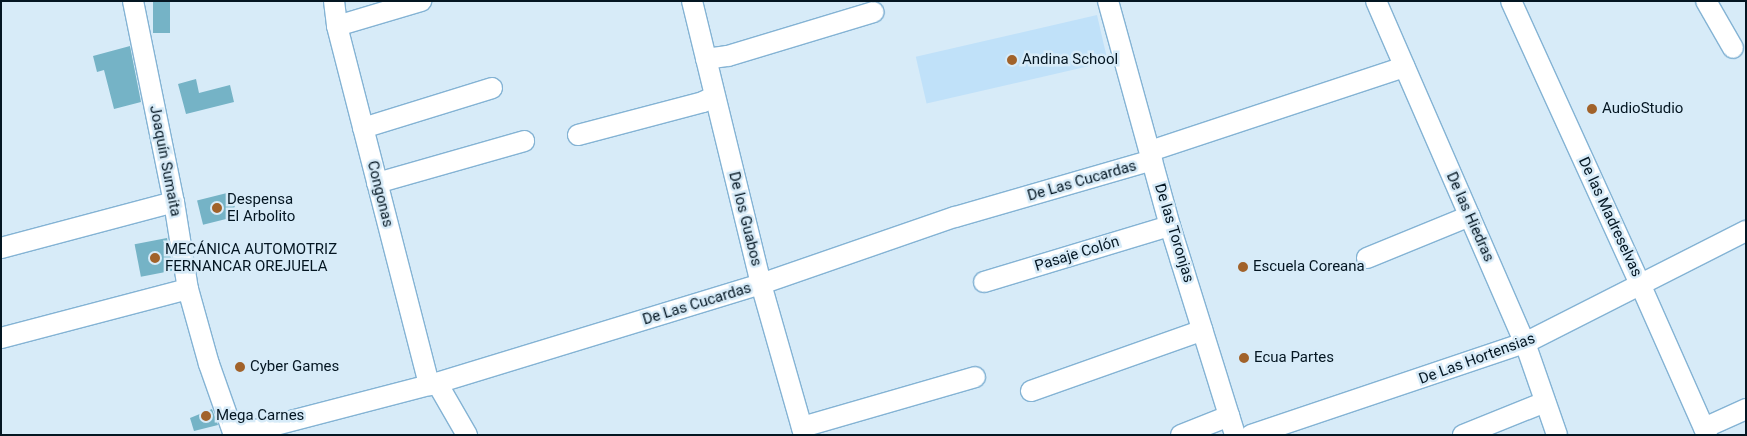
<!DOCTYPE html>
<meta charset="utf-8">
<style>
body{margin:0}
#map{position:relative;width:1747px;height:436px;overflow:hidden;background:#d7ebf8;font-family:Roboto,sans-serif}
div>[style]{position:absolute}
.built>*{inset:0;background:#c0e1f9;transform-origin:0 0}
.building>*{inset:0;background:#75b3c6;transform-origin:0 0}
.roads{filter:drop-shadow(1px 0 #84b3d4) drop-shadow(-1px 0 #84b3d4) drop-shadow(0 1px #84b3d4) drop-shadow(0 -1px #84b3d4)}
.minor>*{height:20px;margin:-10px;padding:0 10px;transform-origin:10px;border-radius:10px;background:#fff}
.dots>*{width:14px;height:14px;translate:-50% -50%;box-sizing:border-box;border:2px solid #d7ebf8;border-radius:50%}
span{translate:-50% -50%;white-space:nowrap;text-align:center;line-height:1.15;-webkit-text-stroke:5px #d7ebf8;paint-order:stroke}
.poi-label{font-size:15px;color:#041622}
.left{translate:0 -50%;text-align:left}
.street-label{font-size:15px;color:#041622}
.frame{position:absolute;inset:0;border:2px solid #041622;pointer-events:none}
</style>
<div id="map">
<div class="built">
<div style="left:1097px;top:15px;width:48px;height:186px;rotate:77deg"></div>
</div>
<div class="building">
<div style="left:153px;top:1px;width:17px;height:32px"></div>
<div style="clip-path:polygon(130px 46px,141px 102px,114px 109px,104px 70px,97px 72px,93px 56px)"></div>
<div style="clip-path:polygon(196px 79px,199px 93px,230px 85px,234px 102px,186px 114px,178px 84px)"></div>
<div style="left:231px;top:192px;width:25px;height:35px;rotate:76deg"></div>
<div style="left:167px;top:238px;width:33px;height:33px;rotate:79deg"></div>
<div style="clip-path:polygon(212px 409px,218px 425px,194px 431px,190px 418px)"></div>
</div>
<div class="roads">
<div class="minor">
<div style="left:133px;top:1px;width:205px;rotate:78.5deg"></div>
<div style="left:174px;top:202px;width:88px;rotate:80.9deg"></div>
<div style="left:188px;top:289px;width:78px;rotate:74.4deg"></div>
<div style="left:209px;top:364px;width:75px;rotate:70.6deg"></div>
<div style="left:334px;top:1px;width:25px;rotate:83deg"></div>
<div style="left:337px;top:26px;width:371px;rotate:75.6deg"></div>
<div style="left:692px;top:1px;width:291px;rotate:76.3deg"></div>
<div style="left:761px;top:284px;width:157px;rotate:74.1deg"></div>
<div style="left:1108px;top:1px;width:233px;rotate:74.6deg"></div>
<div style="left:1170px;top:226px;width:219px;rotate:72.7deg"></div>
<div style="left:1376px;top:1px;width:373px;rotate:66.5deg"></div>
<div style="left:1525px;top:343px;width:97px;rotate:70.8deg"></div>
<div style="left:1511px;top:1px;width:313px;rotate:65.5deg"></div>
<div style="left:1641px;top:286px;width:163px;rotate:66.1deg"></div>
<div style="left:1706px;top:1px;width:54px;rotate:60.1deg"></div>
<div style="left:337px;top:26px;width:88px;rotate:-16.6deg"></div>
<div style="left:706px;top:59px;width:22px;rotate:-8deg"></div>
<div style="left:728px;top:56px;width:152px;rotate:-16.8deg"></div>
<div style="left:363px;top:128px;width:135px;rotate:-17.2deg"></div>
<div style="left:578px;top:135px;width:129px;rotate:-14.8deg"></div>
<div style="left:703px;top:102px;width:13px;rotate:-27deg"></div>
<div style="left:1150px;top:151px;width:268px;rotate:-18.3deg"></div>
<div style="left:377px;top:183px;width:153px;rotate:-15.9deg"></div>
<div style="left:1px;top:248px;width:179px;rotate:-14.9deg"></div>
<div style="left:1367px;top:258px;width:111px;rotate:-22.2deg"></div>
<div style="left:984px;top:282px;width:194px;rotate:-16.8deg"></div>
<div style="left:1px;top:338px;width:193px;rotate:-14.7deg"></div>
<div style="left:437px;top:383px;width:60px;rotate:60deg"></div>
<div style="left:1031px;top:391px;width:182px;rotate:-19.5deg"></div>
<div style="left:802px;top:427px;width:180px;rotate:-16.1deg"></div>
<div style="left:1704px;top:428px;width:46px;rotate:-24.3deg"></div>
<div style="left:237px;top:435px;width:207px;rotate:-14.6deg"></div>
<div style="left:437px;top:383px;width:339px;rotate:-17deg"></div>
<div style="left:761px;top:284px;width:205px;rotate:-19.1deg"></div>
<div style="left:955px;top:217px;width:205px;rotate:-16.1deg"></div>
<div style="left:1181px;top:435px;width:52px;rotate:-21.6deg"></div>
<div style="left:1251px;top:435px;width:289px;rotate:-18.6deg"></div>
<div style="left:1525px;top:343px;width:248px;rotate:-26.9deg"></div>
<div style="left:1463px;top:435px;width:88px;rotate:-21.9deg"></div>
</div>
</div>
<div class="dots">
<div style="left:1012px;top:60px;background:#a1622a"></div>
<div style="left:1592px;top:109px;background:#a1622a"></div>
<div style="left:217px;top:208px;background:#a1622a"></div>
<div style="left:155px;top:258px;background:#a1622a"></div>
<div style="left:1243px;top:267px;background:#a1622a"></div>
<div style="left:1244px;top:358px;background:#a1622a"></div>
<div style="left:240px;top:367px;background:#a1622a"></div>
<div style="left:206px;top:416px;background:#a1622a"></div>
</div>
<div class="poi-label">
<span class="left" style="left:1022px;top:60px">Andina School</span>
<span class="left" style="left:1602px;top:109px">AudioStudio</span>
<span class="left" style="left:227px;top:208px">Despensa<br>El Arbolito</span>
<span class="left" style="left:165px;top:258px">MECÁNICA AUTOMOTRIZ<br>FERNANCAR OREJUELA</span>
<span class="left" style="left:1253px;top:267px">Escuela Coreana</span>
<span class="left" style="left:1254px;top:358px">Ecua Partes</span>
<span class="left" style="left:250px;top:367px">Cyber Games</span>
<span class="left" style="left:216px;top:416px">Mega Carnes</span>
</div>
<div class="street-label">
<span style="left:165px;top:161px;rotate:79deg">Joaquín Sumaita</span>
<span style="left:1082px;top:181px;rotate:-16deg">De Las Cucardas</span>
<span style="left:380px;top:194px;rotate:76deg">Congonas</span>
<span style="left:1470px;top:217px;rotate:66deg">De las Hiedras</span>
<span style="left:1610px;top:217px;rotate:65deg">De las Madreselvas</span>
<span style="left:745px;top:219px;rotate:76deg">De los Guabos</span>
<span style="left:1174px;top:233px;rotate:73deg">De las Toronjas</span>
<span style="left:1077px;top:254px;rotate:-17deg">Pasaje Colón</span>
<span style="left:697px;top:304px;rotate:-17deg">De Las Cucardas</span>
<span style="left:1477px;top:359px;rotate:-20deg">De Las Hortensias</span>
</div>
<div class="frame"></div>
</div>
